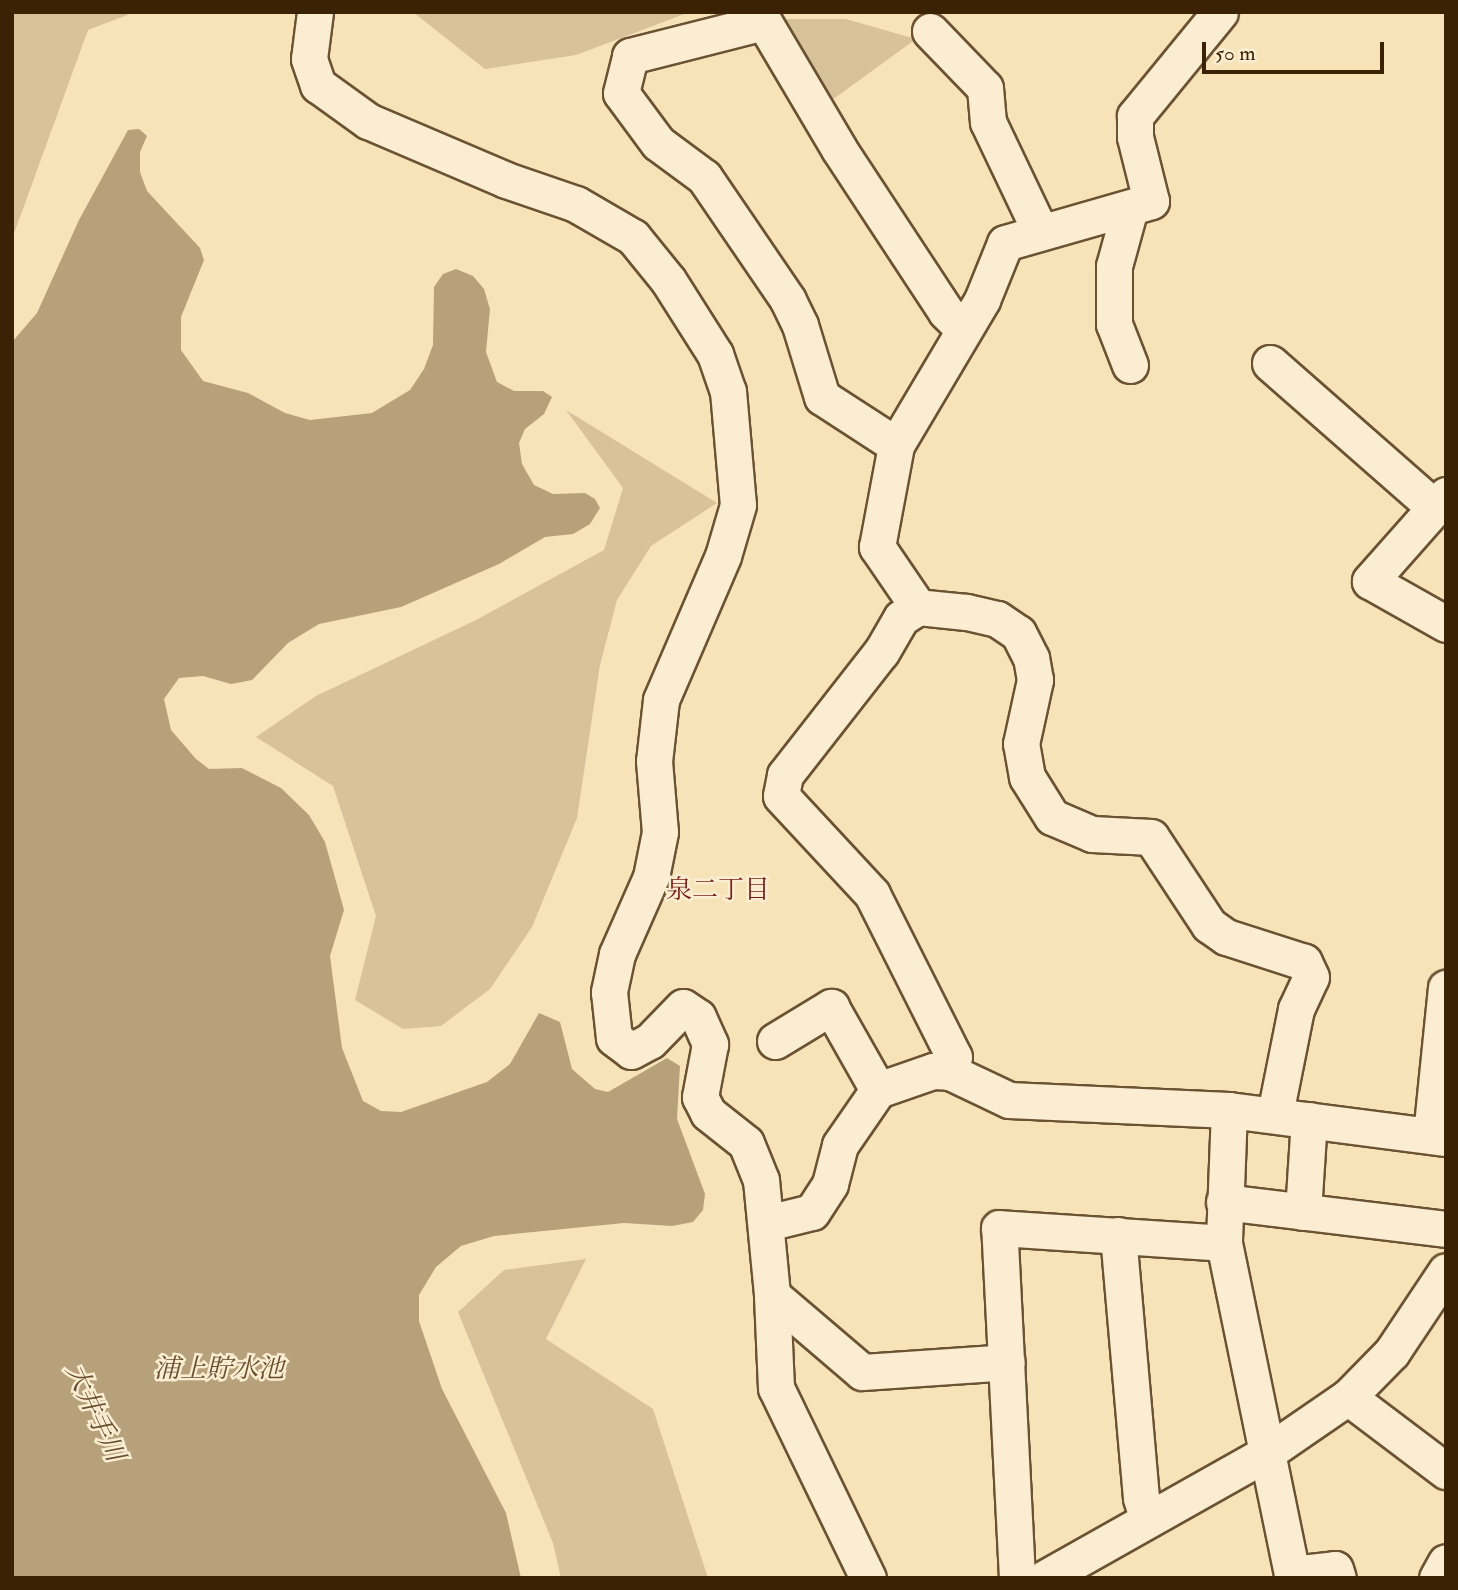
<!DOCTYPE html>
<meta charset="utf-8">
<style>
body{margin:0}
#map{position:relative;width:1458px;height:1590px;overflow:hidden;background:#f7e3b8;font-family:"IM FELL Double Pica","Noto Serif JP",serif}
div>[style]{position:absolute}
.green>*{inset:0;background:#d7c29a}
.water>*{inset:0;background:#b7a17b}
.roads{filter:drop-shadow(2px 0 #6b5232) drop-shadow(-2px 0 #6b5232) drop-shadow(0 2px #6b5232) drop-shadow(0 -2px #6b5232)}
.minor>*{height:35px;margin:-17.5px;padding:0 17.5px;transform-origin:17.5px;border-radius:17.5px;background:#faedd1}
span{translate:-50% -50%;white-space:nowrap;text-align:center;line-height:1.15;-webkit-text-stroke:5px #faedd1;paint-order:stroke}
.neighbourhood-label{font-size:26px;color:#7a1f14}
.water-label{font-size:26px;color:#674e2e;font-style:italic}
.frame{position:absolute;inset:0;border:14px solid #3c2205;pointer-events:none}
.scale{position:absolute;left:1202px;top:42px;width:182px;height:32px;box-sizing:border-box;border:4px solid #3c2205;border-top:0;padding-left:9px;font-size:21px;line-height:24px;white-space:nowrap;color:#3c2205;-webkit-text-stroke:5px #faedd1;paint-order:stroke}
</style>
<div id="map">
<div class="green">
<div style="clip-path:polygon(12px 12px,135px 12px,88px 30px,12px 239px)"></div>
<div style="clip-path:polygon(413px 12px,690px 12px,576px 55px,485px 69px)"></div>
<div style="clip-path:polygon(784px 19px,846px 19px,916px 39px,828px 103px)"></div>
<div style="clip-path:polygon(566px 410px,717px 503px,651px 546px,617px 600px,600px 665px,577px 818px,532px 927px,490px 989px,441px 1026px,403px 1029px,355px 1000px,376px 916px,333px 786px,256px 737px,316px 696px,476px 620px,604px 550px,623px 488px)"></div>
<div style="clip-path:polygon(586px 1259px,546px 1339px,653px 1409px,708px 1578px,561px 1578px,553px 1543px,458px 1312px,504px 1270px)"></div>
</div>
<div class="water">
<div style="clip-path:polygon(139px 129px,147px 136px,140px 152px,140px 172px,147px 191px,200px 248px,204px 260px,181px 317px,181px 350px,203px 381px,248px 393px,285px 413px,310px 420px,372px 413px,410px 390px,424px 369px,433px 345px,434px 287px,443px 274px,456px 269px,473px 276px,484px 289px,490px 309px,486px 352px,497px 382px,514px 391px,543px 391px,552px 397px,544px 414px,525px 429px,519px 443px,522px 464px,534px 485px,553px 494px,585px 493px,595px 499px,600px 508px,590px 524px,573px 534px,545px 537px,499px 564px,401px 607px,319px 624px,288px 643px,252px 680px,231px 684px,203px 676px,179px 678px,164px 699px,171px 730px,196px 759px,209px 769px,242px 768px,281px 788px,309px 815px,325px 842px,344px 910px,330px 956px,342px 1048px,363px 1101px,381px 1111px,401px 1112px,487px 1082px,510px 1064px,539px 1013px,560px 1022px,572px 1069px,595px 1089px,608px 1092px,667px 1058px,680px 1066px,677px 1119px,705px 1194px,703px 1210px,693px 1222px,672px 1226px,624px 1223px,494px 1236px,461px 1246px,436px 1267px,419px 1295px,419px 1321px,442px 1389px,506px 1513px,521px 1578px,12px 1578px,12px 342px,37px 313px,79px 220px,128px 130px)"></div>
</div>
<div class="roads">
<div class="minor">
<div style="left:315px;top:12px;width:47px;rotate:97.3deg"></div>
<div style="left:309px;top:59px;width:28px;rotate:71deg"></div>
<div style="left:318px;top:85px;width:62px;rotate:35.8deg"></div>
<div style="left:368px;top:121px;width:150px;rotate:23.1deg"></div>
<div style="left:506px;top:180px;width:74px;rotate:18.9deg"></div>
<div style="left:576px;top:204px;width:66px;rotate:30.1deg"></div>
<div style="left:633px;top:237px;width:55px;rotate:50.9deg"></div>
<div style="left:668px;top:280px;width:88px;rotate:57.6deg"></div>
<div style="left:715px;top:354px;width:39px;rotate:71deg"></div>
<div style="left:728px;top:391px;width:114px;rotate:85deg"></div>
<div style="left:738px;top:505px;width:53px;rotate:106.4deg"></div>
<div style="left:723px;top:556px;width:157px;rotate:113.3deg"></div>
<div style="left:661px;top:700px;width:61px;rotate:96.5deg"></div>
<div style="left:654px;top:761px;width:71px;rotate:85.2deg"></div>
<div style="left:660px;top:832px;width:46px;rotate:101.3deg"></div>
<div style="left:651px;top:877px;width:84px;rotate:113.8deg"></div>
<div style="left:617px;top:954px;width:39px;rotate:102deg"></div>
<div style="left:609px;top:992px;width:46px;rotate:83.8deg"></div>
<div style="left:614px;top:1038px;width:21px;rotate:37deg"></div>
<div style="left:631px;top:1051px;width:21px;rotate:-28deg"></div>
<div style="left:650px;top:1041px;width:47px;rotate:-45.9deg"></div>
<div style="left:683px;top:1007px;width:18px;rotate:34deg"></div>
<div style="left:698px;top:1017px;width:30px;rotate:66deg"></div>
<div style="left:710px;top:1044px;width:54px;rotate:100.7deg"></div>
<div style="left:700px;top:1097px;width:18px;rotate:63deg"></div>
<div style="left:708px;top:1113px;width:48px;rotate:38.3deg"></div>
<div style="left:746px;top:1143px;width:40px;rotate:68deg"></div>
<div style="left:761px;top:1180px;width:116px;rotate:84.5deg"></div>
<div style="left:930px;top:31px;width:79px;rotate:46deg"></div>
<div style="left:985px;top:88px;width:34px;rotate:85deg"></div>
<div style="left:988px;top:122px;width:121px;rotate:64.5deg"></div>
<div style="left:1130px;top:208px;width:60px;rotate:105.4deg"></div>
<div style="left:1114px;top:266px;width:58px;rotate:90deg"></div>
<div style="left:1114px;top:324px;width:44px;rotate:68.7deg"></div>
<div style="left:1270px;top:363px;width:220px;rotate:41.3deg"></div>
<div style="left:896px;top:445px;width:88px;rotate:-147deg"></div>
<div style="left:822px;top:397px;width:75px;rotate:-107deg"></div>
<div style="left:800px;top:325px;width:28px;rotate:-116deg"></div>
<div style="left:788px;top:300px;width:149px;rotate:-124.3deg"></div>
<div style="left:704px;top:177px;width:57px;rotate:-143.5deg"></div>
<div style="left:658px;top:143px;width:62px;rotate:-126.5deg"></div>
<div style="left:621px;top:93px;width:38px;rotate:-76deg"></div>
<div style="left:630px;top:56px;width:138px;rotate:-14.2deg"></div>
<div style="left:764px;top:22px;width:147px;rotate:59.4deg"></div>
<div style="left:839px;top:149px;width:195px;rotate:56.7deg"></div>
<div style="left:946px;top:312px;width:25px;rotate:45deg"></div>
<div style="left:1446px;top:495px;width:115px;rotate:131.5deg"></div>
<div style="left:1370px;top:581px;width:87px;rotate:29.5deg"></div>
<div style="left:918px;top:607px;width:73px;rotate:-124.3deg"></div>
<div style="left:877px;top:547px;width:104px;rotate:-79.4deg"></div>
<div style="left:896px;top:445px;width:169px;rotate:-59.3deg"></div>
<div style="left:982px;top:300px;width:61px;rotate:-68deg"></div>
<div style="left:1005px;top:243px;width:152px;rotate:-16deg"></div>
<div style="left:1151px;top:201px;width:66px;rotate:-104deg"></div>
<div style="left:1135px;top:137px;width:21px;rotate:-90deg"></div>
<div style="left:1135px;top:116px;width:134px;rotate:-50.7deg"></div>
<div style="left:775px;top:1041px;width:66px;rotate:-31.3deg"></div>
<div style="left:831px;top:1007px;width:95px;rotate:60.5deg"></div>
<div style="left:1229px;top:1110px;width:133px;rotate:92.2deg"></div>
<div style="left:1224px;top:1243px;width:338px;rotate:78.4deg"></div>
<div style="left:1292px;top:1574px;width:43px;rotate:-6.6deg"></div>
<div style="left:1335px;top:1569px;width:9px;rotate:72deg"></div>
<div style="left:1275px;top:1114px;width:107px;rotate:-78.7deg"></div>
<div style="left:1296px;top:1009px;width:35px;rotate:-65deg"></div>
<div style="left:1311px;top:977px;width:17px;rotate:-115deg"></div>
<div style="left:1304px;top:962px;width:82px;rotate:-162.2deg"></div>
<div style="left:1226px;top:937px;width:21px;rotate:-145deg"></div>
<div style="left:1209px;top:925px;width:105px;rotate:-123.4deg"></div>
<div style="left:1151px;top:837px;width:59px;rotate:-177.1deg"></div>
<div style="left:1092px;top:834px;width:43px;rotate:-157deg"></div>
<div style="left:1052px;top:817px;width:47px;rotate:-122deg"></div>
<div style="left:1027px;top:777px;width:34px;rotate:-100deg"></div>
<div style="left:1021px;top:744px;width:66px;rotate:-77.7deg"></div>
<div style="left:1035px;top:680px;width:22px;rotate:-100deg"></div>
<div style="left:1031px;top:658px;width:28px;rotate:-117deg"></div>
<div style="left:1018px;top:633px;width:25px;rotate:-146deg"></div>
<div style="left:997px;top:619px;width:32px;rotate:-167deg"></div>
<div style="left:966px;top:612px;width:48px;rotate:-174.1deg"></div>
<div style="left:918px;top:607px;width:20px;rotate:147deg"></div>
<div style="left:901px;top:618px;width:39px;rotate:120deg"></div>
<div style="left:881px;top:652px;width:156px;rotate:128deg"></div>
<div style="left:785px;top:775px;width:21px;rotate:101deg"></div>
<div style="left:781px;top:796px;width:134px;rotate:47.1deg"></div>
<div style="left:872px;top:894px;width:182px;rotate:63.3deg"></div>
<div style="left:954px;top:1057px;width:16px;rotate:105deg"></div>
<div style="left:950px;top:1072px;width:65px;rotate:25.4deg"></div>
<div style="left:1009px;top:1100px;width:220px;rotate:2.6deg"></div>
<div style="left:1229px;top:1110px;width:219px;rotate:7.4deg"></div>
<div style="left:1431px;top:1135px;width:148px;rotate:-84.2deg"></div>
<div style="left:1224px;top:1202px;width:224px;rotate:6.9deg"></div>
<div style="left:1303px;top:1212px;width:92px;rotate:-86.3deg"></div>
<div style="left:767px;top:1223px;width:46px;rotate:-13.7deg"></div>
<div style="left:812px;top:1212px;width:33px;rotate:-57deg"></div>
<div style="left:830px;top:1184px;width:40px;rotate:-75.6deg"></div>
<div style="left:840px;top:1145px;width:67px;rotate:-55.4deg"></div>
<div style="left:878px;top:1090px;width:58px;rotate:-19.1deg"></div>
<div style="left:933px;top:1071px;width:17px;rotate:3deg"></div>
<div style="left:1118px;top:1235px;width:264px;rotate:85deg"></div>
<div style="left:1141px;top:1498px;width:21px;rotate:73deg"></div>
<div style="left:1348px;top:1397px;width:123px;rotate:37.1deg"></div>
<div style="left:868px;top:1578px;width:211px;rotate:-115.8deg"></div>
<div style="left:776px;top:1388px;width:93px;rotate:-92.5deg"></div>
<div style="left:772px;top:1295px;width:118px;rotate:40.5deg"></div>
<div style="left:862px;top:1372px;width:145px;rotate:-3.9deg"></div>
<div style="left:1017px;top:1578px;width:350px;rotate:-92.9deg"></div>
<div style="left:999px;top:1228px;width:225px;rotate:3.8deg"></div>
<div style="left:1045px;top:1578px;width:253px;rotate:-29.4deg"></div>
<div style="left:1265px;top:1454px;width:101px;rotate:-34.5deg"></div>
<div style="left:1348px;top:1397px;width:63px;rotate:-45.6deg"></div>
<div style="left:1392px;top:1352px;width:97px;rotate:-56.3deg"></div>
<div style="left:1437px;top:1578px;width:18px;rotate:-61deg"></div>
</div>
</div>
<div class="neighbourhood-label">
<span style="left:718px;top:891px">泉二丁目</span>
</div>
<div class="water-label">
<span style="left:219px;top:1370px">浦上貯水池</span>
<span style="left:94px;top:1413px;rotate:65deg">大井手川</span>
</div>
<div class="frame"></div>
<div class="scale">50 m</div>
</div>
